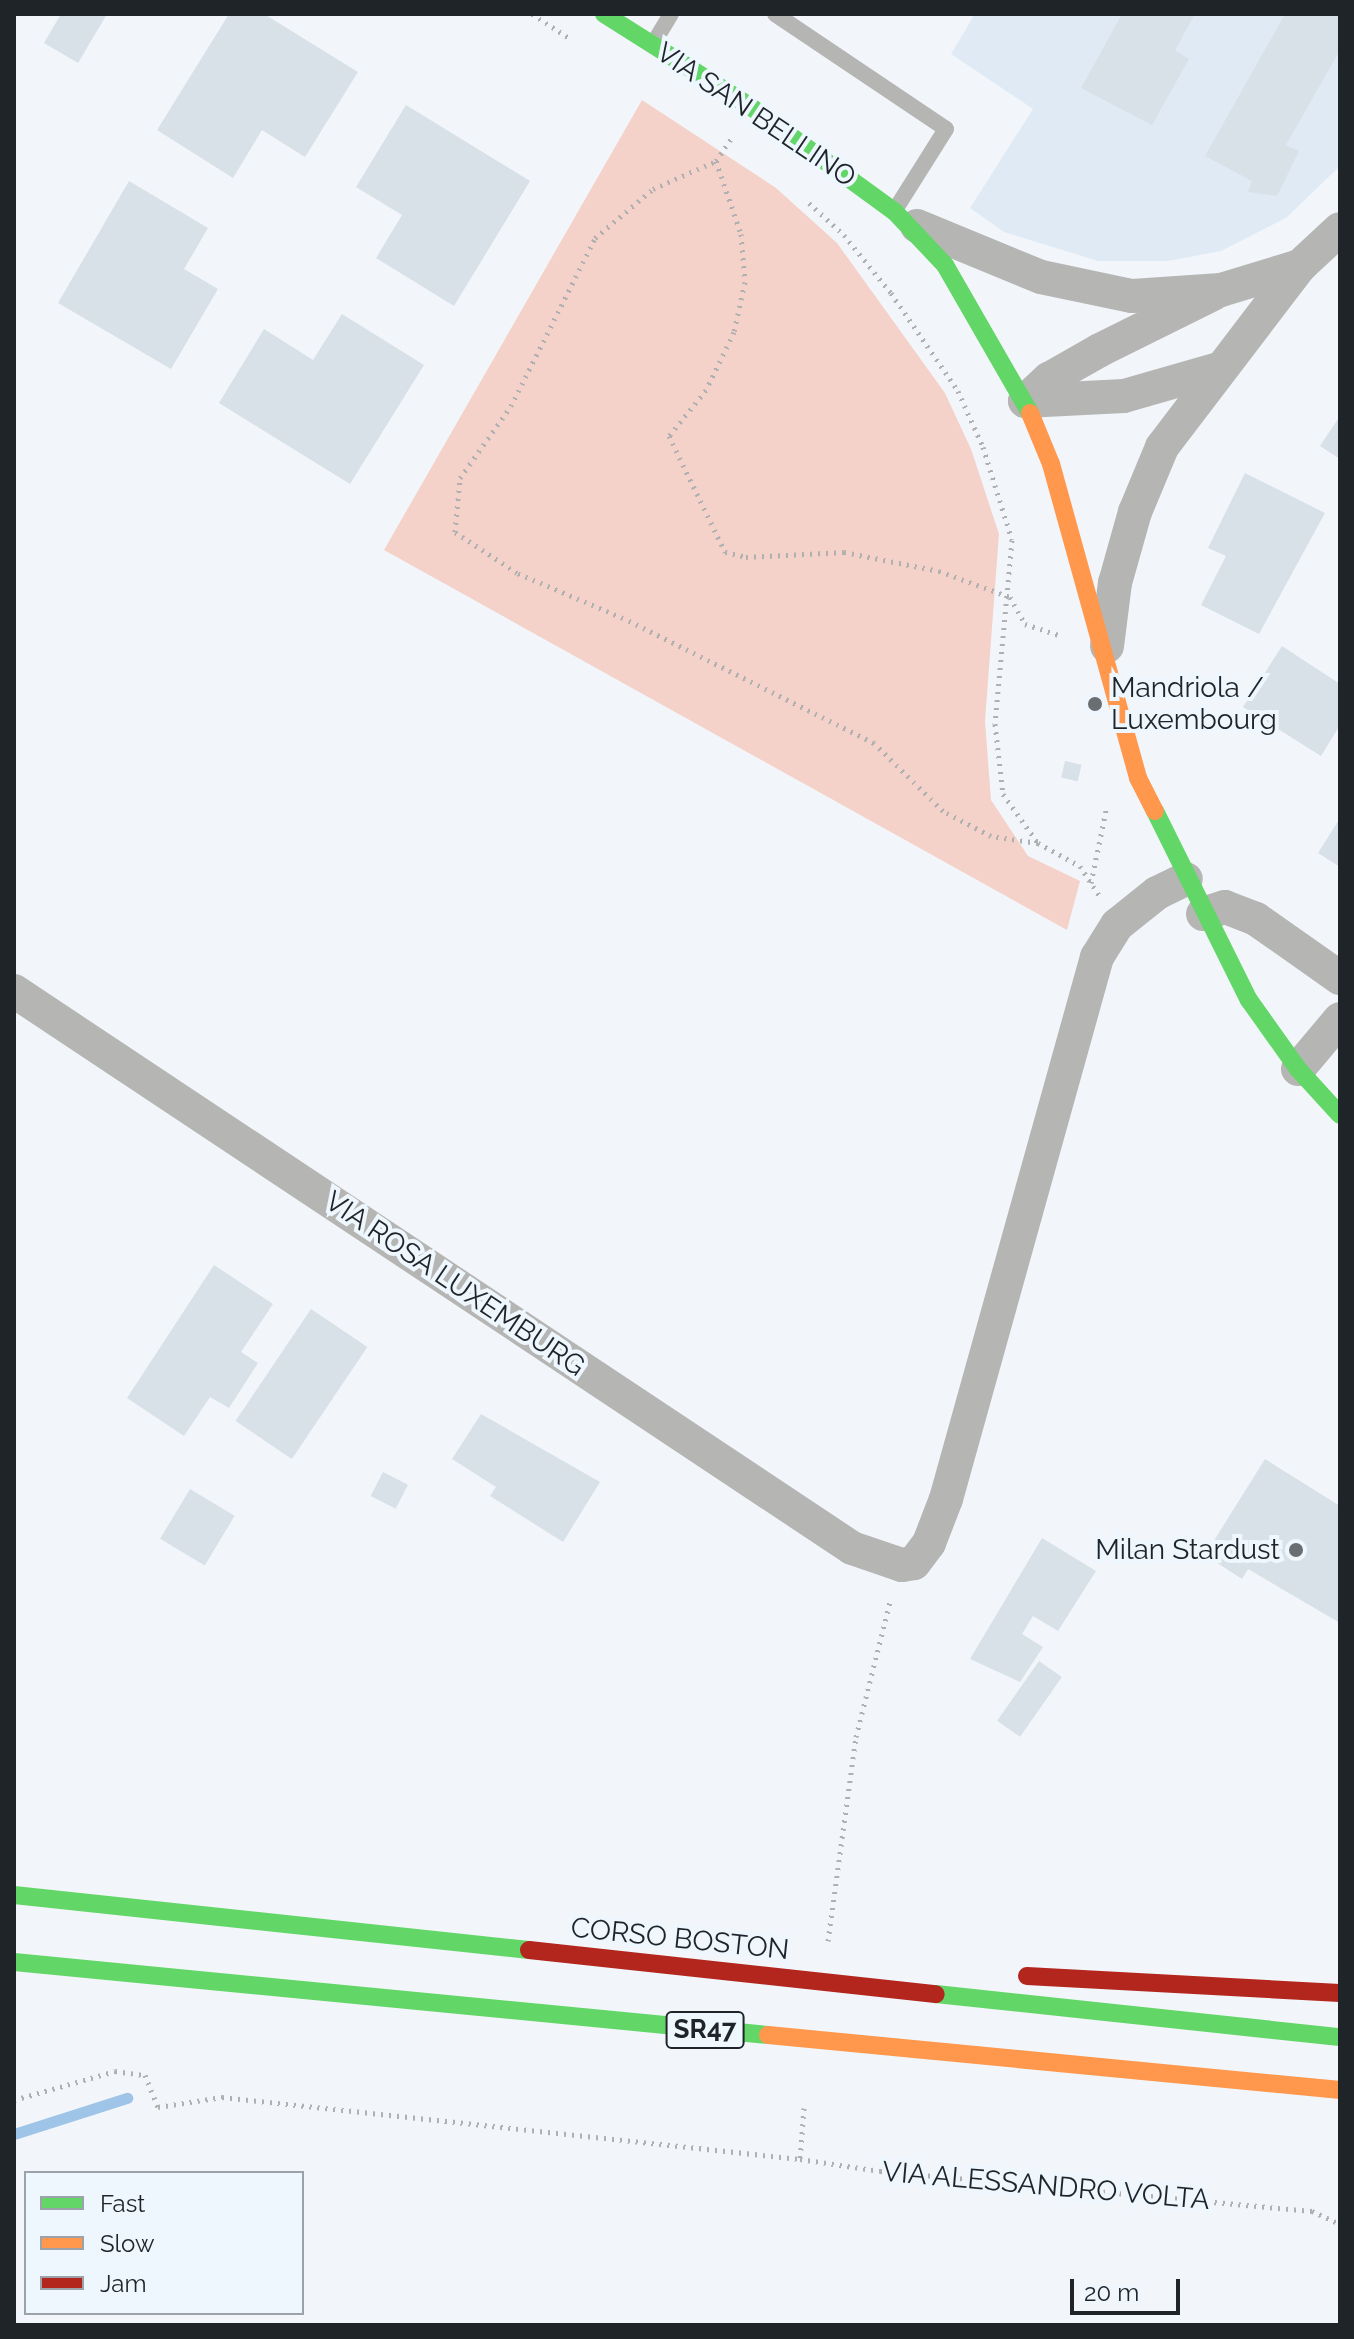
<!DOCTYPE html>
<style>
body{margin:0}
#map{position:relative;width:1354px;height:2339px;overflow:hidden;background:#f2f6fa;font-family:Raleway,sans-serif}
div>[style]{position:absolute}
.built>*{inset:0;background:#e0eaf4}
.green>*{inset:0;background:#f4d2c9}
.stream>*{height:11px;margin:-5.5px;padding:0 5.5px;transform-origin:5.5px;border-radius:5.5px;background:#9ec4e8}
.building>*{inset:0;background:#d8e0e8;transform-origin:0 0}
.path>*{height:5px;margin-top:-2.5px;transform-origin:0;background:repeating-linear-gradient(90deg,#b0b0b1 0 2px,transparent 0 8px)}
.lane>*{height:16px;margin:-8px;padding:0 8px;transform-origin:8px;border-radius:8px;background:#b5b5b4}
.street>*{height:34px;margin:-17px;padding:0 17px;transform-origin:17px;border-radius:17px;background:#b5b5b4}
.fast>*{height:18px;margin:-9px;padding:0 9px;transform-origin:9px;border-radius:9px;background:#63d668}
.slow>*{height:18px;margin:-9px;padding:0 9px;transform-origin:9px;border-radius:9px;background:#ff974d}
.jam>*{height:18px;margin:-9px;padding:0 9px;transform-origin:9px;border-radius:9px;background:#b3261e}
.dots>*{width:22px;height:22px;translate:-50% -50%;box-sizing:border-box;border:4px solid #eef6fe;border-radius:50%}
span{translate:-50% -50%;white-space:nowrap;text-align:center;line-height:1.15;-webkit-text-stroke:8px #eef6fe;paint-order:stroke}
.shield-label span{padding:2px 6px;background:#eef6fe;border:2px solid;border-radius:6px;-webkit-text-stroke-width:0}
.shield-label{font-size:26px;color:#1f2429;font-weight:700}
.street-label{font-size:28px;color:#1f2429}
.poi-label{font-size:28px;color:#1f2429}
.left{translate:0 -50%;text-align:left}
.right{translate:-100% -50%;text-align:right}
.frame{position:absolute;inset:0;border:16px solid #1f2429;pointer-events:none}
.legend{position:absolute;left:24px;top:2171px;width:280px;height:144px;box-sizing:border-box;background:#eef6fe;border:2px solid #9ba2a9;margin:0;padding:10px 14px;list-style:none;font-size:24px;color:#1f2429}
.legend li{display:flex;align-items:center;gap:16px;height:40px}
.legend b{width:40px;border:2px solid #9ba2a9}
.scale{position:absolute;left:1070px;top:2279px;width:110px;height:36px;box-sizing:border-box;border:4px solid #1f2429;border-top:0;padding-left:10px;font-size:24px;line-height:28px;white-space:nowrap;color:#1f2429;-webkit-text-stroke:6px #eef6fe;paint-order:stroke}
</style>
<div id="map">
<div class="built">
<div style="clip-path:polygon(970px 14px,1340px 14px,1340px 166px,1286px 218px,1221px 251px,1168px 261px,1098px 261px,1004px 232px,970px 208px,1033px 109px,951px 54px,973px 17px)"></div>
</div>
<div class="green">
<div style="clip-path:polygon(642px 100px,776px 188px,837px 243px,945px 393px,971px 449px,999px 534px,985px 721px,991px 800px,1028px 856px,1080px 881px,1067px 930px,384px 550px)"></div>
</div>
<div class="stream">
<div style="left:14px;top:2134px;width:119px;rotate:-17.7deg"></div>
</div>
<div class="building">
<div style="clip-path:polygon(61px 14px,107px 14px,78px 63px,44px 43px)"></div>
<div style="clip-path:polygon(229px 14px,264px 14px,358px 72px,305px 157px,262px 130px,233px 178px,157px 130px)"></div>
<div style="clip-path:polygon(1122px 14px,1195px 14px,1175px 50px,1189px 59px,1152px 125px,1081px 88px)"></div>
<div style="clip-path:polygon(1285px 14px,1340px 14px,1340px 50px,1286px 145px,1299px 151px,1277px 196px,1248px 192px,1252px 181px,1205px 156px)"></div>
<div style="clip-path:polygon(406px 105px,530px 181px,454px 306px,376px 258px,402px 215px,356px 187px)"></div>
<div style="clip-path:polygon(129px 181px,208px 228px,184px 269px,218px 289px,171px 369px,58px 303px)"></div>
<div style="clip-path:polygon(342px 314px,424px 365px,350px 484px,219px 403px,264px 329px,313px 360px)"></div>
<div style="clip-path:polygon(1340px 416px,1340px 459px,1320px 446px)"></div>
<div style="clip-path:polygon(1245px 473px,1325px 513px,1259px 634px,1201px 605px,1226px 556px,1208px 548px)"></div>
<div style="clip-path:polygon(1282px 646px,1340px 684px,1340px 725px,1321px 756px,1243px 707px)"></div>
<div style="left:1065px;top:761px;width:17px;height:17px;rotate:13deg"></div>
<div style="clip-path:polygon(1340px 818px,1340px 867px,1318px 853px)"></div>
<div style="clip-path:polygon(214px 1265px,273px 1304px,241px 1352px,258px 1363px,229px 1408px,210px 1397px,184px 1436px,127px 1398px)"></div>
<div style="left:311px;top:1309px;width:68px;height:135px;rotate:34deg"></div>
<div style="clip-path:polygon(481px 1414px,600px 1482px,563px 1542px,490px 1496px,496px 1487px,452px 1459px)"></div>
<div style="clip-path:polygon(1265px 1459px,1340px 1506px,1340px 1623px,1248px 1569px,1242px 1579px,1205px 1555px)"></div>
<div style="left:383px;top:1472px;width:28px;height:27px;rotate:27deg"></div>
<div style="left:190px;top:1489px;width:52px;height:58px;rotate:31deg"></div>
<div style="clip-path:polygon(1042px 1538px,1096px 1571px,1058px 1631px,1033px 1616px,1022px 1634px,1043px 1647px,1020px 1682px,970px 1659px)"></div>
<div style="left:1039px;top:1661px;width:28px;height:73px;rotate:35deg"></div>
</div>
<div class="path">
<div style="left:532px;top:14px;width:46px;rotate:32.7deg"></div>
<div style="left:716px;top:161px;width:27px;rotate:-56deg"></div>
<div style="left:809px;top:203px;width:47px;rotate:42.4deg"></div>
<div style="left:844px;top:235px;width:75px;rotate:51deg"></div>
<div style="left:891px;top:293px;width:119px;rotate:55.6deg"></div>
<div style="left:958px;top:391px;width:61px;rotate:65.9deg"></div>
<div style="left:983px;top:447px;width:97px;rotate:72.7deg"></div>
<div style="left:1012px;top:540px;width:185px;rotate:95.3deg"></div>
<div style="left:995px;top:724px;width:70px;rotate:83.5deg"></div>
<div style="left:1003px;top:794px;width:60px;rotate:54.5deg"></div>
<div style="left:1038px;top:843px;width:48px;rotate:28.7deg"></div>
<div style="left:1080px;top:866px;width:35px;rotate:57deg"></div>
<div style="left:1038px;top:843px;width:48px;rotate:-171.5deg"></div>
<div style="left:991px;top:836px;width:54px;rotate:-152.5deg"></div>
<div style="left:943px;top:811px;width:97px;rotate:-135.4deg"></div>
<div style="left:874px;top:743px;width:280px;rotate:-153.5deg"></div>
<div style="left:623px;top:618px;width:115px;rotate:-157deg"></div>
<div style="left:517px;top:573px;width:74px;rotate:-146.5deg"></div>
<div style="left:455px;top:532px;width:54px;rotate:-84.7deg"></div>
<div style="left:460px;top:478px;width:88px;rotate:-54.7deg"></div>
<div style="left:511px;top:406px;width:188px;rotate:-63.4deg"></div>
<div style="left:595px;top:238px;width:76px;rotate:-40.2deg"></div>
<div style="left:653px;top:189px;width:69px;rotate:-24deg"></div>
<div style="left:716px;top:161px;width:77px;rotate:71.1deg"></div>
<div style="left:741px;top:234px;width:48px;rotate:85.2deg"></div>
<div style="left:745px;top:282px;width:51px;rotate:102.4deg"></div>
<div style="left:734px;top:332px;width:64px;rotate:115.8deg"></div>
<div style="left:706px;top:390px;width:59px;rotate:128.8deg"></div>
<div style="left:669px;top:436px;width:129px;rotate:64.2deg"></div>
<div style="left:725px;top:552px;width:22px;rotate:13deg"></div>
<div style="left:746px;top:557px;width:98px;rotate:-2.9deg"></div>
<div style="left:844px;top:552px;width:97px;rotate:11.3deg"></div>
<div style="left:939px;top:571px;width:76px;rotate:20.1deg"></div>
<div style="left:1010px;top:597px;width:31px;rotate:61deg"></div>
<div style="left:1025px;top:624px;width:35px;rotate:18deg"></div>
<div style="left:1091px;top:883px;width:79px;rotate:-78.3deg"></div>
<div style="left:828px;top:1941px;width:206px;rotate:-82.2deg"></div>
<div style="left:856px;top:1737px;width:143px;rotate:-75.9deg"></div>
<div style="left:14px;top:2100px;width:105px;rotate:-16deg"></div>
<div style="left:115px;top:2071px;width:30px;rotate:8deg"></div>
<div style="left:145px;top:2075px;width:35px;rotate:68deg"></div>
<div style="left:158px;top:2107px;width:65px;rotate:-8.9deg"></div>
<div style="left:222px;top:2097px;width:581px;rotate:6.12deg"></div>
<div style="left:804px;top:2108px;width:51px;rotate:94.5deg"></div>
<div style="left:800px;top:2159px;width:81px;rotate:8.5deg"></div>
<div style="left:880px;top:2171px;width:434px;rotate:5.3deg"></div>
<div style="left:1312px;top:2211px;width:31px;rotate:25deg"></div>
</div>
<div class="lane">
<div style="left:775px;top:14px;width:206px;rotate:33.9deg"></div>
<div style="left:946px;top:129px;width:96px;rotate:122.2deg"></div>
<div style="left:653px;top:44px;width:35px;rotate:-59deg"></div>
</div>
<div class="street">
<div style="left:917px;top:226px;width:134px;rotate:22.4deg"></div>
<div style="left:1041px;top:277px;width:93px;rotate:11.8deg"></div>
<div style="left:1132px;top:296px;width:89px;rotate:-3.9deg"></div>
<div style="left:1221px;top:290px;width:83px;rotate:-16.9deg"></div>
<div style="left:1025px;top:401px;width:33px;rotate:-43deg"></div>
<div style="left:1049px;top:379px;width:59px;rotate:-29.6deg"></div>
<div style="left:1100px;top:350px;width:126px;rotate:-26.4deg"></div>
<div style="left:1025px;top:401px;width:99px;rotate:-2.9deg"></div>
<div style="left:1124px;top:396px;width:98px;rotate:-16deg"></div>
<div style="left:1107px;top:646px;width:64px;rotate:-82.8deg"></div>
<div style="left:1115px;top:583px;width:74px;rotate:-74.3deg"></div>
<div style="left:1135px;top:512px;width:70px;rotate:-67.4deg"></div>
<div style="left:1162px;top:447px;width:228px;rotate:-52.7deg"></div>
<div style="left:1300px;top:266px;width:54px;rotate:-42.8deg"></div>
<div style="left:1203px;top:914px;width:23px;rotate:-18deg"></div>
<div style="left:1225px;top:907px;width:33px;rotate:21deg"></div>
<div style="left:1256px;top:919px;width:103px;rotate:35.1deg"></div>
<div style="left:14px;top:991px;width:1006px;rotate:33.61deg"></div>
<div style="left:852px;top:1548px;width:53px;rotate:18.8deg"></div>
<div style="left:902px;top:1565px;width:12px;rotate:-9deg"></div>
<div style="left:914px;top:1563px;width:25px;rotate:-53deg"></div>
<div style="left:929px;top:1543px;width:47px;rotate:-68.9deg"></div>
<div style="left:946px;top:1499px;width:563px;rotate:-74.43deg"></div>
<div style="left:1097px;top:957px;width:38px;rotate:-58deg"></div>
<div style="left:1117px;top:925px;width:51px;rotate:-38.7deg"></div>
<div style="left:1157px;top:893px;width:32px;rotate:-26deg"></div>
<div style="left:1298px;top:1069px;width:65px;rotate:-50deg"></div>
</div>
<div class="fast">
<div style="left:604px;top:14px;width:174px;rotate:32.3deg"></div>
<div style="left:751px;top:107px;width:178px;rotate:36.1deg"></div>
<div style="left:895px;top:212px;width:73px;rotate:46.7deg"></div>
<div style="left:945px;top:265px;width:171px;rotate:60.1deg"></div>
<div style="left:1155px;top:811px;width:211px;rotate:63.6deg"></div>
<div style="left:1249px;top:1000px;width:85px;rotate:54.6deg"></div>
<div style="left:1298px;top:1069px;width:62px;rotate:47.6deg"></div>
<div style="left:14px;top:1895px;width:518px;rotate:6.1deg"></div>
<div style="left:14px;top:1962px;width:758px;rotate:5.53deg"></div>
<div style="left:936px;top:1994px;width:406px;rotate:6.1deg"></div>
</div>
<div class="slow">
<div style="left:1030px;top:413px;width:55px;rotate:67.6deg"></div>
<div style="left:1051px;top:464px;width:326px;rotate:74.5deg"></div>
<div style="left:1138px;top:778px;width:37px;rotate:63deg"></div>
<div style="left:768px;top:2035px;width:575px;rotate:5.49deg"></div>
</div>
<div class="jam">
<div style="left:529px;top:1950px;width:409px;rotate:6.2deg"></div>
<div style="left:1027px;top:1976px;width:313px;rotate:3.1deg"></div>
</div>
<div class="dots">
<div style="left:1095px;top:704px;background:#696e72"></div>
<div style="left:1296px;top:1550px;background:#696e72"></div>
</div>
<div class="shield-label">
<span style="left:705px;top:2030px">SR47</span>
</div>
<div class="street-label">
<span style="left:756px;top:115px;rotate:34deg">VIA SAN BELLINO</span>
<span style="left:455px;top:1284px;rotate:34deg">VIA ROSA LUXEMBURG</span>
<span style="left:680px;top:1939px;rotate:6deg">CORSO BOSTON</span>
<span style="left:1046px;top:2186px;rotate:5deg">VIA ALESSANDRO VOLTA</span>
</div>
<div class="poi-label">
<span class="left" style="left:1111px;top:704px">Mandriola /<br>Luxembourg</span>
<span class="right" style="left:1280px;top:1550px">Milan Stardust</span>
</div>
<div class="frame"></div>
<ul class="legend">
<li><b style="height:10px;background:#63d668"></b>Fast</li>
<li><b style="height:10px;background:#ff974d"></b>Slow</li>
<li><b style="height:10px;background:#b3261e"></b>Jam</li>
</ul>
<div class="scale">20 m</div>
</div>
